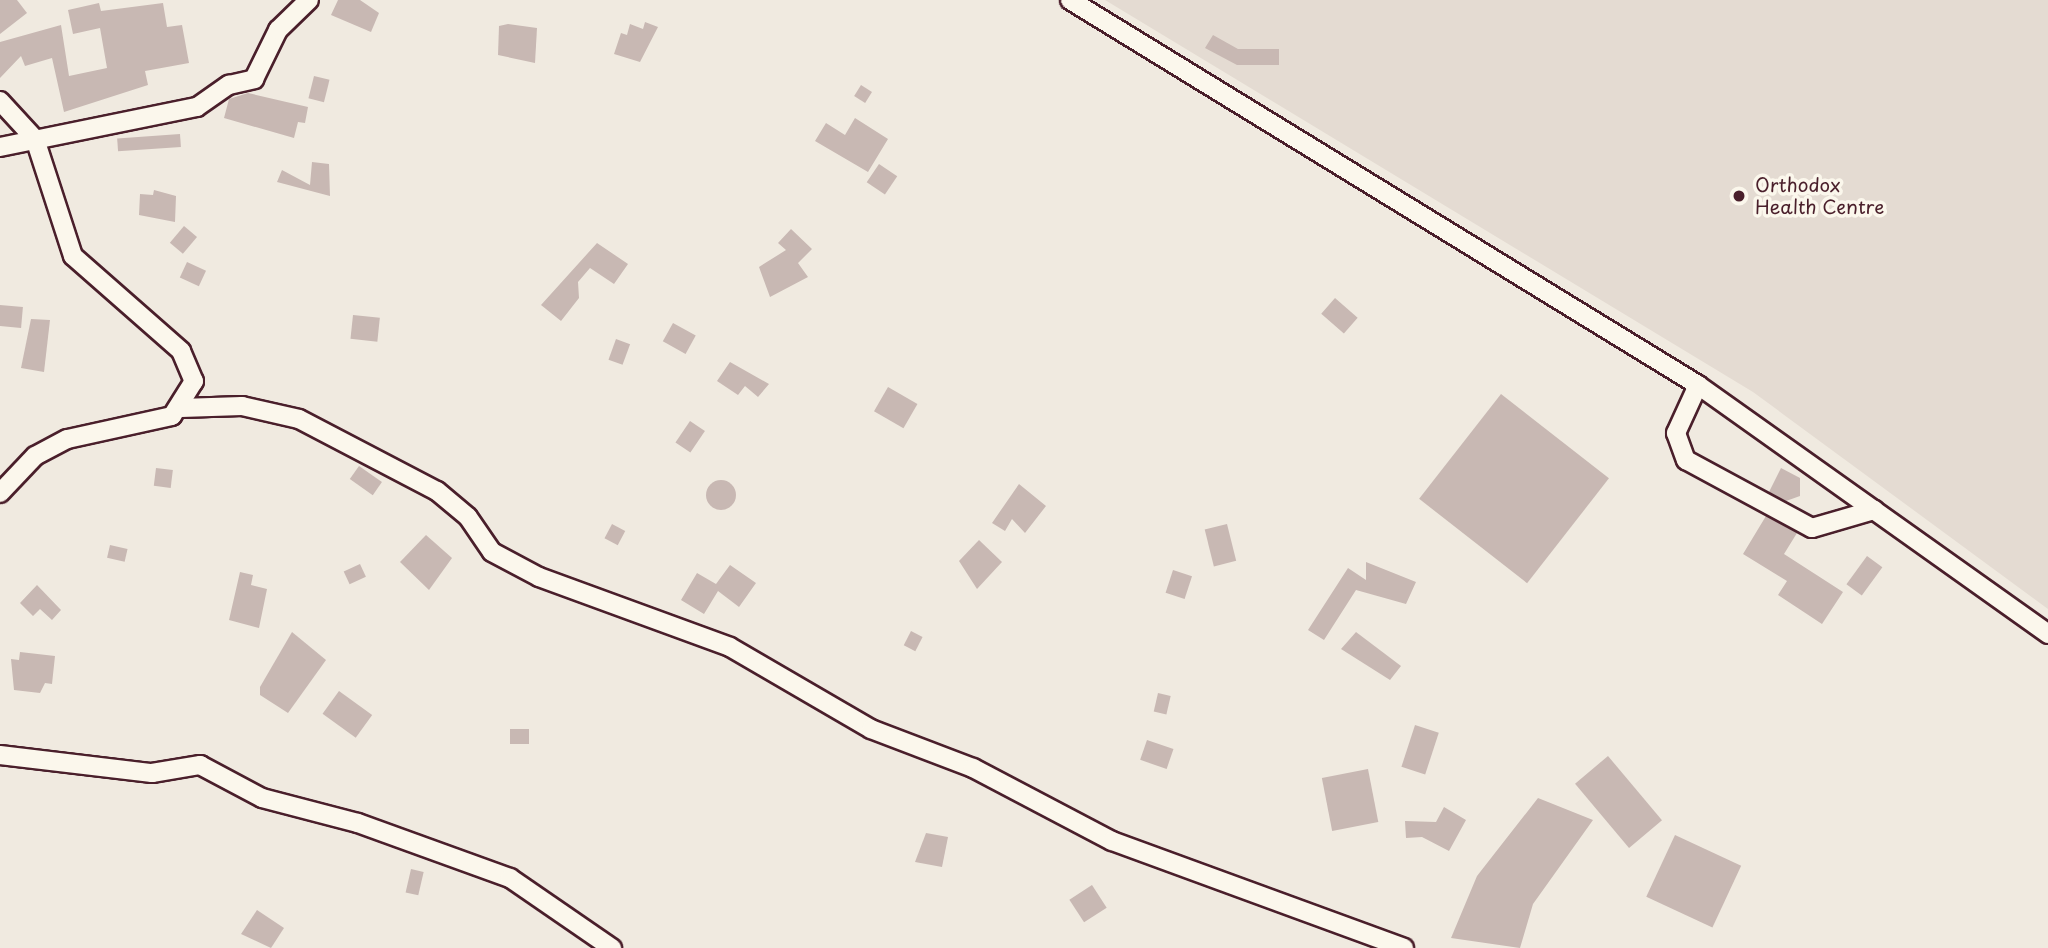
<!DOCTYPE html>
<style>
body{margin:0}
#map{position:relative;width:2048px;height:948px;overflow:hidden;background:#f0eae0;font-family:"Playpen Sans",sans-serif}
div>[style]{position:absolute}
.built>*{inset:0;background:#e4dbd2}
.building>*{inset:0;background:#c8b8b3;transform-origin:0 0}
.round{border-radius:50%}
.roads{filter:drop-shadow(2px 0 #4a1f2b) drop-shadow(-2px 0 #4a1f2b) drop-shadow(0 2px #4a1f2b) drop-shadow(0 -2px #4a1f2b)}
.minor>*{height:18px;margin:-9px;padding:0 9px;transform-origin:9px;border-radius:9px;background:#fbf7ec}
.dots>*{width:19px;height:19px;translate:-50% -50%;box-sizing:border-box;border:4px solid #fbf7ec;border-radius:50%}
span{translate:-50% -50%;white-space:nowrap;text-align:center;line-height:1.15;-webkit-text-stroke:7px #fbf7ec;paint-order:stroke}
.poi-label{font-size:19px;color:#4a1f2b}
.left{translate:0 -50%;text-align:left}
</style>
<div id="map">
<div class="built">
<div style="clip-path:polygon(1105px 0,2048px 0,2048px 609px,1753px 392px)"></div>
</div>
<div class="building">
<div style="clip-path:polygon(0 0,17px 0,27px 13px,0 34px)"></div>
<div style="clip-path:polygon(338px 0,360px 0,379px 13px,371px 32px,331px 15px)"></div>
<div style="clip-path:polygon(99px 3px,101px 11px,163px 3px,167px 27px,182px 25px,189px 63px,145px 71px,148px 85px,64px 112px,52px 58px,25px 66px,21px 56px,0 78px,0 42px,61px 25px,69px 76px,107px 68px,100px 28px,73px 34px,68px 10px)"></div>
<div style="clip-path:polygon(645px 22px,658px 27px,640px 62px,614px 54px,621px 33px,627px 35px,630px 24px,643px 29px)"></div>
<div style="clip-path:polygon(508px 24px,537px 28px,535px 63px,498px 55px,499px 26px)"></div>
<div style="clip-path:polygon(1213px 35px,1238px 49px,1279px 49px,1279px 65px,1237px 65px,1205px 48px)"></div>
<div style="left:314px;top:76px;width:16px;height:23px;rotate:14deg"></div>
<div style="left:861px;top:85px;width:13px;height:13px;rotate:32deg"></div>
<div style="clip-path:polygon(248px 93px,308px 107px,305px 123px,298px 122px,294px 138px,224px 118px,229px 99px)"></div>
<div style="clip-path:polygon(855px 118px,888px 139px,868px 172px,815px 141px,826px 123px,845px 135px)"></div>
<div style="left:180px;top:134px;width:13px;height:63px;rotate:86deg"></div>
<div style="clip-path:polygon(312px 162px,329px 164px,330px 196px,277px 182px,282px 170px,310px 185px)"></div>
<div style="left:879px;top:164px;width:22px;height:22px;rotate:34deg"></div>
<div style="clip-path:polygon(154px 190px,176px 196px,175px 222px,139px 215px,140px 194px,153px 195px)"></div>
<div style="left:184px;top:226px;width:17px;height:22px;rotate:40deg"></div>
<div style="clip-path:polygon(791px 229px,812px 249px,798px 263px,808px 277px,770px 297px,759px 267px,786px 250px,778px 243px)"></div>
<div style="clip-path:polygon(597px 243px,628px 264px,614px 284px,590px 268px,578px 282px,579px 298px,561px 321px,541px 305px)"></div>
<div style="left:187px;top:262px;width:21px;height:17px;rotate:25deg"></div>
<div style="left:1335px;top:298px;width:30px;height:21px;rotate:41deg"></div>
<div style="left:0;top:305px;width:23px;height:21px;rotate:5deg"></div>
<div style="left:353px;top:315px;width:27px;height:24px;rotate:6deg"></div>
<div style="clip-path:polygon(31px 319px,50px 320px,44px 372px,21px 368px)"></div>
<div style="left:673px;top:323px;width:26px;height:21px;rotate:29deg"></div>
<div style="left:616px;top:339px;width:15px;height:22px;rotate:20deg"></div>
<div style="clip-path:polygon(730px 362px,769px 384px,758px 397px,745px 386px,738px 395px,717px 381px)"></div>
<div style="left:888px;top:387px;width:34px;height:28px;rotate:30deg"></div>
<div style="left:1501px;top:394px;width:137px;height:133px;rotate:38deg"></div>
<div style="left:690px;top:421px;width:18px;height:26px;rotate:34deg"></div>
<div style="left:359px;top:466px;width:28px;height:16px;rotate:35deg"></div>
<div style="left:156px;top:468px;width:17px;height:18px;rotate:7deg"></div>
<div style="clip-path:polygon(1781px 468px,1800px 478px,1800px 496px,1786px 501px,1769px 492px)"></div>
<div class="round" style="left:706px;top:480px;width:30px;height:30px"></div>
<div style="clip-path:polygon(1019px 484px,1046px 506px,1025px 533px,1012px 519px,1005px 531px,992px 523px)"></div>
<div style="clip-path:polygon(1766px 516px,1797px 533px,1784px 554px,1843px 592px,1822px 624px,1778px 595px,1787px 581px,1743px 554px)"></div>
<div style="left:612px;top:524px;width:15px;height:16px;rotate:28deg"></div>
<div style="left:1227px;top:524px;width:38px;height:23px;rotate:76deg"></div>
<div style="clip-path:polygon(426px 535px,452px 558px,429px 590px,400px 562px)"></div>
<div style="clip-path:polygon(979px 540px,1002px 562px,977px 589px,959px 561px)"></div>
<div style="left:110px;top:545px;width:18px;height:13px;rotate:13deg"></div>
<div style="left:1867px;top:556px;width:19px;height:35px;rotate:36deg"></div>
<div style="clip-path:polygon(1366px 562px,1416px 582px,1406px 604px,1356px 590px,1324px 640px,1308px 630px,1348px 568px,1366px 580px)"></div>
<div style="left:360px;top:564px;width:14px;height:18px;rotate:65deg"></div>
<div style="clip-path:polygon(730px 565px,756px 583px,739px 607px,718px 591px,704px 614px,681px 600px,697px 573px,716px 584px)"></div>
<div style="left:1173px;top:570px;width:20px;height:24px;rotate:18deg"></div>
<div style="clip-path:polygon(240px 572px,253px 575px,251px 585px,267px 589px,259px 628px,229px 620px)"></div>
<div style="clip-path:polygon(37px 585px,61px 610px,52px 620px,40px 609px,33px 616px,20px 603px)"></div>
<div style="left:911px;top:631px;width:13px;height:16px;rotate:27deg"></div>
<div style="clip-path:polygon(292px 632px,326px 660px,288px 713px,260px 695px,260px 687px)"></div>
<div style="clip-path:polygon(1356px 632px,1401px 666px,1390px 680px,1341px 649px)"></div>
<div style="clip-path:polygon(20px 652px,55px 656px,52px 684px,45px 683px,40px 693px,14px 690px,11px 659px,19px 660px)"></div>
<div style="left:339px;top:691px;width:41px;height:28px;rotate:36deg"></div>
<div style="left:1158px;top:693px;width:13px;height:19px;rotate:13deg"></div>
<div style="left:1415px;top:725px;width:25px;height:44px;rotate:18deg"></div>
<div style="left:510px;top:729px;width:19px;height:15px"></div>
<div style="left:1147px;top:740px;width:28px;height:21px;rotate:19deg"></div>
<div style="left:1608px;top:756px;width:84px;height:43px;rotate:50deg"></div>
<div style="left:1368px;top:769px;width:54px;height:47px;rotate:79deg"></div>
<div style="clip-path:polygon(1538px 798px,1593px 820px,1533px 904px,1520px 948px,1451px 938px,1477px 876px)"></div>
<div style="clip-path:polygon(1444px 807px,1466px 820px,1449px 851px,1422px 837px,1406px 838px,1405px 821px,1436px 822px)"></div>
<div style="clip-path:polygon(926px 833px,948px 837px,942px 867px,915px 862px)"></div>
<div style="left:1675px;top:835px;width:73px;height:68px;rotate:25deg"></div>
<div style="left:411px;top:869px;width:13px;height:24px;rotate:13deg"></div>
<div style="left:1092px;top:885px;width:27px;height:27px;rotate:57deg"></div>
<div style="clip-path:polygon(257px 910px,284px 928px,271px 948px,241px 934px)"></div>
</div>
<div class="roads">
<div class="minor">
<div style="left:1070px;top:0;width:737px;rotate:31.51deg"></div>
<div style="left:1698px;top:385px;width:430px;rotate:35.4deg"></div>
<div style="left:0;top:101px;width:52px;rotate:47.4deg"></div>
<div style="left:35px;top:139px;width:123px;rotate:72deg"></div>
<div style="left:73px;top:256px;width:144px;rotate:41.3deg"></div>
<div style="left:181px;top:351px;width:33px;rotate:67deg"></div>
<div style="left:194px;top:381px;width:41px;rotate:122.2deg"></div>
<div style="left:172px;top:416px;width:107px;rotate:167.6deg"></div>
<div style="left:67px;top:439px;width:36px;rotate:152deg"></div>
<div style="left:35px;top:456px;width:51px;rotate:133.4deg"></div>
<div style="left:0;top:147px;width:201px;rotate:-11.5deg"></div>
<div style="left:197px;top:107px;width:39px;rotate:-35deg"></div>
<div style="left:229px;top:85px;width:26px;rotate:-13deg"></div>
<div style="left:254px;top:79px;width:55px;rotate:-63.9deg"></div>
<div style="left:278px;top:30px;width:43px;rotate:-44.1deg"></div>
<div style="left:1698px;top:385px;width:53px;rotate:114.6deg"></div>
<div style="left:1676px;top:433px;width:29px;rotate:70deg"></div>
<div style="left:1686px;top:460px;width:143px;rotate:28.4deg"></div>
<div style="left:1812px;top:528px;width:65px;rotate:-16.2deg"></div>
<div style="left:181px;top:408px;width:61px;rotate:-1.9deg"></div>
<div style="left:242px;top:406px;width:58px;rotate:12.8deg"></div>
<div style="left:299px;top:419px;width:156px;rotate:27.6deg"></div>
<div style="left:437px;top:491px;width:40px;rotate:40deg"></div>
<div style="left:468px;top:517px;width:42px;rotate:55.6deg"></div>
<div style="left:492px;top:552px;width:53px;rotate:28deg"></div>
<div style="left:539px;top:577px;width:203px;rotate:20.1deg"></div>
<div style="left:730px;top:647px;width:163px;rotate:30.2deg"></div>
<div style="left:871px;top:729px;width:109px;rotate:20.9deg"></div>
<div style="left:973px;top:768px;width:157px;rotate:27.7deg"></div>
<div style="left:1112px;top:841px;width:311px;rotate:20.1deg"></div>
<div style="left:0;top:755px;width:153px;rotate:6.8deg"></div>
<div style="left:152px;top:773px;width:49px;rotate:-9.5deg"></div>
<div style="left:200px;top:765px;width:70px;rotate:28deg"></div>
<div style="left:262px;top:798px;width:99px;rotate:14.6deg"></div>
<div style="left:358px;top:823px;width:162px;rotate:19.9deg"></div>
<div style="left:510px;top:878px;width:124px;rotate:34.5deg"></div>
</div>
</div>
<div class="dots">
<div style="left:1739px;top:196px;background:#4a1f2b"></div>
</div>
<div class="poi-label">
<span class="left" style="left:1755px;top:196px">Orthodox<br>Health Centre</span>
</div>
</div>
